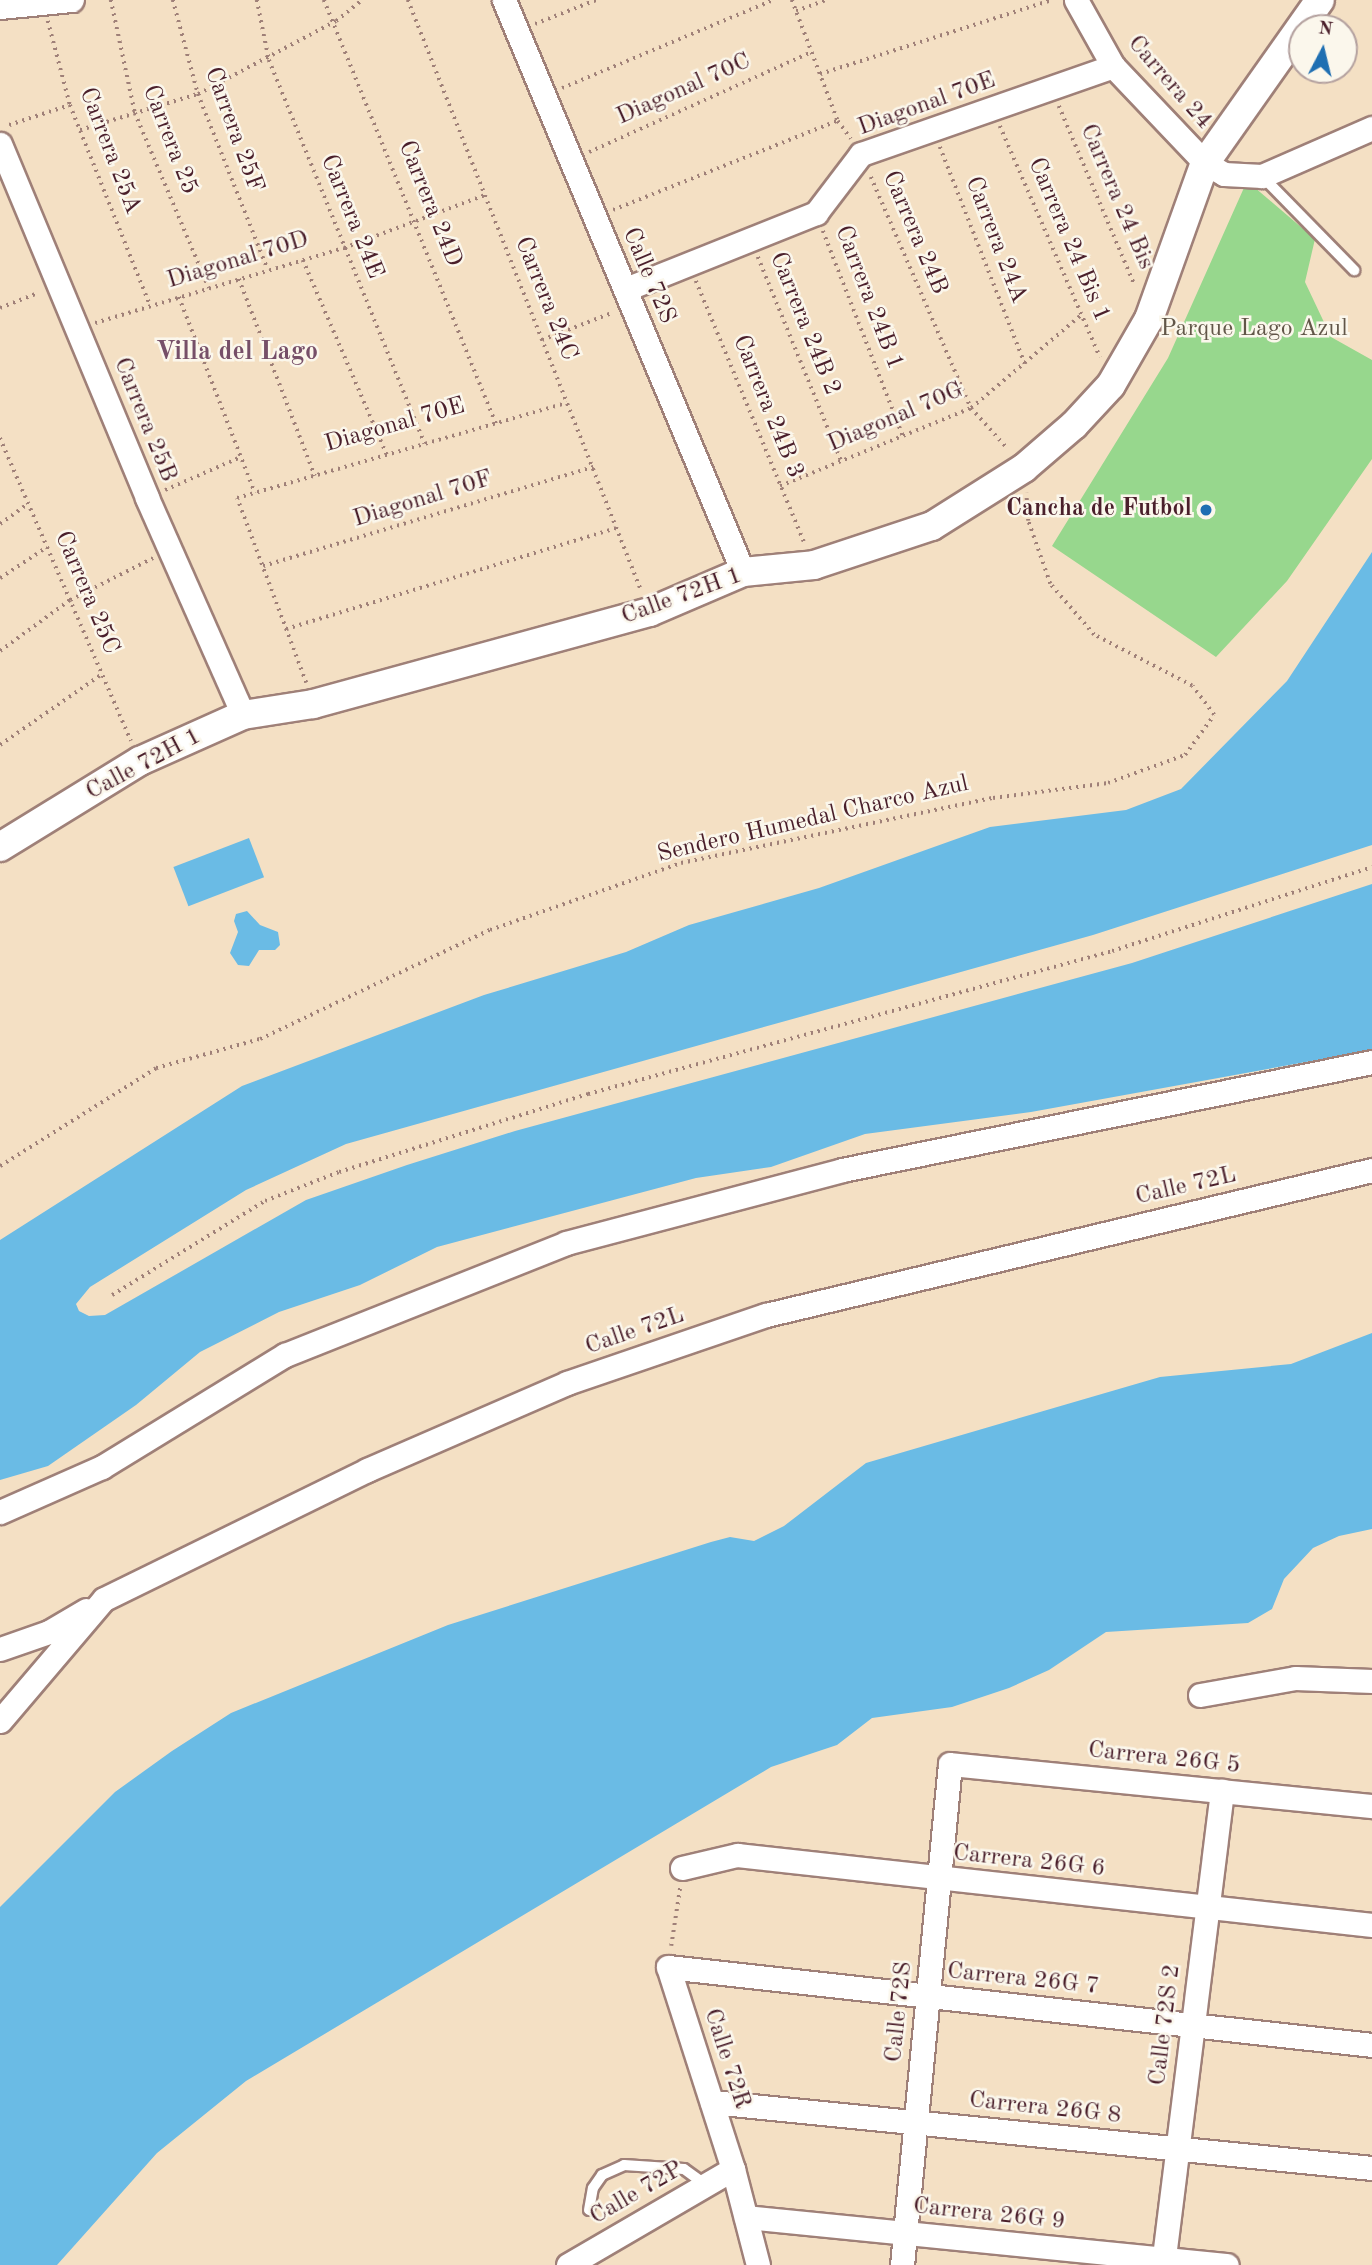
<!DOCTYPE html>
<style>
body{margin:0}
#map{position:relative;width:1372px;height:2265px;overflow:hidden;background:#f4e0c4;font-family:"Old Standard TT",serif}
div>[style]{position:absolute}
.green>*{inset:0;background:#97d78d}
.water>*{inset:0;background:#6abbe5;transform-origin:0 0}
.path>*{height:3.5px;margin-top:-1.75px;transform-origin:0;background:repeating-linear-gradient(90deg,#9f8078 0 2px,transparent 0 7px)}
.roads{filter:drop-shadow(2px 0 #9f8078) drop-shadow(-2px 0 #9f8078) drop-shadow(0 2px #9f8078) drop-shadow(0 -2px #9f8078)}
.service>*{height:10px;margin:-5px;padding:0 5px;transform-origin:5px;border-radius:5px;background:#fff}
.minor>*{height:23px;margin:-11.5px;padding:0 11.5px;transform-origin:11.5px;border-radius:11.5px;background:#fff}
.tertiary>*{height:28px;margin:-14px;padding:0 14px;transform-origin:14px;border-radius:14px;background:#fff}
.dots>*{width:19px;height:19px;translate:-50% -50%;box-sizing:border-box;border:4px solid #fbf7ec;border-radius:50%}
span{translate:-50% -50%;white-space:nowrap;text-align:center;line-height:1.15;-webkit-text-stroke:5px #fbf7ec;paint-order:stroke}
.street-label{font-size:24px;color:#4a1f2b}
.park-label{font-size:24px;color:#615648}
.poi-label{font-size:24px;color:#4a1f2b;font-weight:700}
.right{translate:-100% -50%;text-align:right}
.neighbourhood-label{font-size:26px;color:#764f68;font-weight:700}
.north{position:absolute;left:1288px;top:14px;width:70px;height:70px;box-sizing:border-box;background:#fbf7ec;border:2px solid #b4a19f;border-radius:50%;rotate:7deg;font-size:19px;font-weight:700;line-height:28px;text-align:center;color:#4a1f2b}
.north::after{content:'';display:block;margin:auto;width:24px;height:32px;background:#1f6fb2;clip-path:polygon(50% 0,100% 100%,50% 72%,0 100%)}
</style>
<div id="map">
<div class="green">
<div style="clip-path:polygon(1247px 181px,1315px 239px,1305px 282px,1331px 337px,1372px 360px,1372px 459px,1287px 581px,1216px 657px,1052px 546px,1168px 358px)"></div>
</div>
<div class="water">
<div style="clip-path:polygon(1372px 552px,1372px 845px,1093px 935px,346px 1144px,246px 1190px,90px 1287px,76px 1304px,79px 1311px,89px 1316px,105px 1315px,306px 1200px,407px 1165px,515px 1131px,1132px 963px,1372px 884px,1372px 1050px,1031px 1112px,865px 1134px,771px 1167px,696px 1178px,437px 1247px,360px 1285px,279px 1312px,200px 1352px,136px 1405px,48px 1466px,0 1480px,0 1240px,242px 1086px,484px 995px,626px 952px,689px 925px,819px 888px,990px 827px,1126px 810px,1181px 789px,1287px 681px)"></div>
<div style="left:249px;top:838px;width:42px;height:81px;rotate:69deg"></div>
<div style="clip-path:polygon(247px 911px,260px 925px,278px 932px,280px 945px,275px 950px,259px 950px,249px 966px,238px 965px,230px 953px,238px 932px,234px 921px,236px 914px)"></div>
<div style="clip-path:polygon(1372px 1333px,1372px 1529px,1339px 1536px,1313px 1548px,1284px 1579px,1272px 1609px,1248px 1623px,1106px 1632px,1049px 1670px,1009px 1688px,952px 1707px,872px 1718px,837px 1745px,771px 1767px,246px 2081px,157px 2153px,57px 2265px,0 2265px,0 1907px,115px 1792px,172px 1751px,231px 1713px,448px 1625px,711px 1542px,730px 1537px,754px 1541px,784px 1526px,866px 1463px,1160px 1377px,1291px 1364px)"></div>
</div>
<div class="path">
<div style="left:111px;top:0;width:116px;rotate:78deg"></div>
<div style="left:135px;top:113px;width:190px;rotate:67.1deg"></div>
<div style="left:173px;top:0;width:97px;rotate:75.1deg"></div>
<div style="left:198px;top:94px;width:189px;rotate:68.3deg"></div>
<div style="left:257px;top:0;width:61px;rotate:78.7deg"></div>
<div style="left:269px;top:60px;width:414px;rotate:67.9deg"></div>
<div style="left:324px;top:0;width:458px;rotate:67.9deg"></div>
<div style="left:408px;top:0;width:634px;rotate:68.45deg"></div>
<div style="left:792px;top:0;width:129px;rotate:69.2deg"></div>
<div style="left:838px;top:121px;width:22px;rotate:54deg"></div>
<div style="left:796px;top:11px;width:33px;rotate:-20deg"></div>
<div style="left:48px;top:21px;width:87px;rotate:75.3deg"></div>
<div style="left:70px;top:105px;width:215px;rotate:68.2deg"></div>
<div style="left:535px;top:24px;width:66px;rotate:-21.5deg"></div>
<div style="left:820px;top:74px;width:244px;rotate:-17.7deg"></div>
<div style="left:562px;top:88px;width:229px;rotate:-22.6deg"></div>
<div style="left:1059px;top:106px;width:195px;rotate:67.1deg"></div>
<div style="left:9px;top:125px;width:64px;rotate:-18.2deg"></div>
<div style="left:1000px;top:126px;width:252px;rotate:66.6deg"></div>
<div style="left:80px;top:130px;width:123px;rotate:-17deg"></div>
<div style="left:198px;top:94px;width:156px;rotate:-27.9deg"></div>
<div style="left:336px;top:21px;width:33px;rotate:-39deg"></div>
<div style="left:940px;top:147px;width:233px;rotate:68.6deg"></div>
<div style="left:589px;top:152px;width:244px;rotate:-24.2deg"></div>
<div style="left:871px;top:177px;width:252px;rotate:66.6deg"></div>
<div style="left:971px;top:408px;width:55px;rotate:47.9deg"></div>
<div style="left:613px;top:210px;width:241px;rotate:-21.7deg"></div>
<div style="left:823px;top:231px;width:220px;rotate:68.7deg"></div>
<div style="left:758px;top:257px;width:219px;rotate:67.8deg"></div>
<div style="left:303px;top:260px;width:212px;rotate:66.7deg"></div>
<div style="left:239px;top:279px;width:211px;rotate:68.9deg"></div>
<div style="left:696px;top:281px;width:282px;rotate:67.5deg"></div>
<div style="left:179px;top:297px;width:210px;rotate:68.8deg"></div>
<div style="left:0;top:308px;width:41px;rotate:-21.5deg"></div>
<div style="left:95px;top:323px;width:260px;rotate:-16.8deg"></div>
<div style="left:344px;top:248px;width:151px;rotate:-20.6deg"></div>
<div style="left:542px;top:340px;width:75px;rotate:-21.1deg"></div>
<div style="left:0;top:438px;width:330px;rotate:66.6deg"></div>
<div style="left:780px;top:486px;width:206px;rotate:-22.2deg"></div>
<div style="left:971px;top:408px;width:144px;rotate:-40.2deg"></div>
<div style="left:165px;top:490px;width:83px;rotate:-23.5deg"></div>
<div style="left:0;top:524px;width:34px;rotate:-36deg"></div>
<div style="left:263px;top:566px;width:345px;rotate:-16.7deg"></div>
<div style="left:0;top:578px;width:56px;rotate:-33.4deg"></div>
<div style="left:286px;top:629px;width:345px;rotate:-17deg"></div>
<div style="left:0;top:651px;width:87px;rotate:-36.1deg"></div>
<div style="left:70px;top:600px;width:93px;rotate:-26.8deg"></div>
<div style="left:306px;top:683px;width:197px;rotate:-110.5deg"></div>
<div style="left:237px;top:498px;width:343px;rotate:-16.1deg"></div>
<div style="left:0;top:745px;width:124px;rotate:-34.8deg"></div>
<div style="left:0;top:1166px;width:184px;rotate:-32.1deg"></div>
<div style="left:156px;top:1068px;width:108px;rotate:-15.6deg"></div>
<div style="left:260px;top:1039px;width:255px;rotate:-25.4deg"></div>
<div style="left:490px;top:930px;width:202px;rotate:-19.3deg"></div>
<div style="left:681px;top:863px;width:319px;rotate:-11.8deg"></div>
<div style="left:993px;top:798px;width:116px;rotate:-7.4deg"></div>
<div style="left:1108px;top:783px;width:82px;rotate:-20deg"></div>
<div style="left:1185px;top:755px;width:49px;rotate:-54.1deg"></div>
<div style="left:1214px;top:715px;width:36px;rotate:-127deg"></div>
<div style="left:1192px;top:686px;width:110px;rotate:-152.5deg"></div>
<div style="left:1094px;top:635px;width:67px;rotate:-130.8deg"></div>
<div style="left:1050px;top:584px;width:67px;rotate:-109.2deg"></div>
<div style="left:1028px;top:521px;width:28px;rotate:-94deg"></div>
<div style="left:112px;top:1295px;width:180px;rotate:-31.6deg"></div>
<div style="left:265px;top:1201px;width:79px;rotate:-21.4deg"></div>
<div style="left:339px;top:1172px;width:261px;rotate:-17.4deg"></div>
<div style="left:588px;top:1094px;width:543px;rotate:-15.26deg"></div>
<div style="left:1112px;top:951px;width:273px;rotate:-17.9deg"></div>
<div style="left:671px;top:1946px;width:60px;rotate:-81.3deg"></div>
</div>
<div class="roads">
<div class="service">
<div style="left:1262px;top:176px;width:132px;rotate:45.6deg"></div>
<div style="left:589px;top:2210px;width:22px;rotate:-80deg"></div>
<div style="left:593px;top:2188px;width:16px;rotate:-55deg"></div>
<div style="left:602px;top:2175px;width:24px;rotate:-24deg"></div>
<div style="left:624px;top:2165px;width:60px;rotate:3.8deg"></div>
<div style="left:684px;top:2169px;width:27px;rotate:36deg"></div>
</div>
<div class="minor">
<div style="left:504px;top:0;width:620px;rotate:67.32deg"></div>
<div style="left:1076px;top:0;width:76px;rotate:60.7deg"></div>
<div style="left:1113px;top:66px;width:134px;rotate:46.5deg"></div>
<div style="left:1205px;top:163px;width:22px;rotate:30deg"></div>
<div style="left:1224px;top:174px;width:38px;rotate:3deg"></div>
<div style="left:1262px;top:176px;width:120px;rotate:-23.6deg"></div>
<div style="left:0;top:7px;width:72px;rotate:-5.6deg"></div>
<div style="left:0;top:144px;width:383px;rotate:67.4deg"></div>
<div style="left:147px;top:498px;width:237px;rotate:66.1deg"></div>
<div style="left:626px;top:289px;width:205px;rotate:-21.8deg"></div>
<div style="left:816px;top:213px;width:74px;rotate:-52.7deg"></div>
<div style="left:861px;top:154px;width:267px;rotate:-19.2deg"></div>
<div style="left:0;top:1512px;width:111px;rotate:-23.8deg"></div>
<div style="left:102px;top:1467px;width:215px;rotate:-31.5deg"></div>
<div style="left:285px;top:1355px;width:302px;rotate:-21.7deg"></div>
<div style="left:566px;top:1243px;width:285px;rotate:-14.8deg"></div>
<div style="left:842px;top:1170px;width:541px;rotate:-11.52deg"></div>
<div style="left:0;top:1649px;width:52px;rotate:-19.1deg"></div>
<div style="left:49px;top:1632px;width:43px;rotate:-30.7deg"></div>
<div style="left:1200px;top:1695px;width:97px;rotate:-10.1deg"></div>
<div style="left:1295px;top:1678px;width:77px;rotate:2.2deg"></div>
<div style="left:0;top:1721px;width:160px;rotate:-49.6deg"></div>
<div style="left:104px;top:1599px;width:293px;rotate:-26.1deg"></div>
<div style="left:367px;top:1470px;width:218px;rotate:-23.5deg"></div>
<div style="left:567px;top:1383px;width:210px;rotate:-18.9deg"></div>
<div style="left:766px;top:1315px;width:623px;rotate:-13.46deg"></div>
<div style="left:682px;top:1868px;width:57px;rotate:-13.3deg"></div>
<div style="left:737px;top:1855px;width:639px;rotate:6.29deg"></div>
<div style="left:712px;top:2102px;width:663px;rotate:5.71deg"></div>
<div style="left:746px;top:2217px;width:483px;rotate:5.7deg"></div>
<div style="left:568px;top:2265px;width:191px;rotate:-30.2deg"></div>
<div style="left:758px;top:2265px;width:99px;rotate:-104.6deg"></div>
<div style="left:733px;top:2169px;width:212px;rotate:-107.8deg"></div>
<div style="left:668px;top:1967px;width:708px;rotate:6.32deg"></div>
<div style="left:902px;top:2265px;width:503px;rotate:-84.53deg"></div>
<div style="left:950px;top:1764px;width:424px;rotate:5.7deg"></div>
<div style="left:1163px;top:2265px;width:478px;rotate:-82.9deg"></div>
</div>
<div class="tertiary">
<div style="left:0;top:847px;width:164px;rotate:-31.6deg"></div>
<div style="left:140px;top:761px;width:113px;rotate:-24.1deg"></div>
<div style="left:243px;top:715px;width:71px;rotate:-8.9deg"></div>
<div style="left:313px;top:704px;width:349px;rotate:-15.3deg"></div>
<div style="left:650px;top:612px;width:101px;rotate:-23.3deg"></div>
<div style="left:743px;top:572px;width:71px;rotate:-5.6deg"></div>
<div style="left:814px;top:565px;width:124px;rotate:-18.3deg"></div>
<div style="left:932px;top:526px;width:109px;rotate:-32.2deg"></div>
<div style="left:1024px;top:468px;width:66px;rotate:-40.7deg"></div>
<div style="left:1074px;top:425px;width:54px;rotate:-47.2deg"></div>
<div style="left:1111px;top:385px;width:76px;rotate:-60.1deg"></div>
<div style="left:1149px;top:319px;width:166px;rotate:-70.3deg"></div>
<div style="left:1205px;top:163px;width:199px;rotate:-54.8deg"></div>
</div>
</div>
<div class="dots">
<div style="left:1206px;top:510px;background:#1f6fb2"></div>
</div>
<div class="street-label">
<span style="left:1169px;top:83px;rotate:49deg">Carrera 24</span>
<span style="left:684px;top:90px;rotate:-24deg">Diagonal 70C</span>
<span style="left:927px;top:105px;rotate:-20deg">Diagonal 70E</span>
<span style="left:233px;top:130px;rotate:70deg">Carrera 25F</span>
<span style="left:169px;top:140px;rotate:69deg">Carrera 25</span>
<span style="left:109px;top:151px;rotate:69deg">Carrera 25A</span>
<span style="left:1116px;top:197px;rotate:67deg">Carrera 24 Bis</span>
<span style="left:429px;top:204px;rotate:68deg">Carrera 24D</span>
<span style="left:351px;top:217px;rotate:68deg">Carrera 24E</span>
<span style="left:914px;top:233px;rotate:67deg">Carrera 24B</span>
<span style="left:995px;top:240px;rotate:69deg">Carrera 24A</span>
<span style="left:1068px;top:240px;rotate:67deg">Carrera 24 Bis 1</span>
<span style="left:238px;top:261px;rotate:-17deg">Diagonal 70D</span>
<span style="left:648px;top:276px;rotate:67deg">Calle 72S</span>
<span style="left:868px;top:298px;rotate:69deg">Carrera 24B 1</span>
<span style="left:545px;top:299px;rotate:68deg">Carrera 24C</span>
<span style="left:804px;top:324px;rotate:68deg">Carrera 24B 2</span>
<span style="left:767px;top:407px;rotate:68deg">Carrera 24B 3</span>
<span style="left:896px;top:418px;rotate:-23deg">Diagonal 70G</span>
<span style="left:144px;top:420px;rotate:68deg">Carrera 25B</span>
<span style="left:395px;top:426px;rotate:-16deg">Diagonal 70E</span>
<span style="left:423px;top:500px;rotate:-17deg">Diagonal 70F</span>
<span style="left:86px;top:593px;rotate:67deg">Carrera 25C</span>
<span style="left:682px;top:597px;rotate:-20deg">Calle 72H 1</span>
<span style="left:144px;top:765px;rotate:-28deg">Calle 72H 1</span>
<span style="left:813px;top:820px;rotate:-13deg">Sendero Humedal Charco Azul</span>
<span style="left:1186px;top:1187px;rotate:-13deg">Calle 72L</span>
<span style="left:635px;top:1332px;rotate:-19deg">Calle 72L</span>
<span style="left:1164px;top:1759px;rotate:6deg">Carrera 26G 5</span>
<span style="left:1029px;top:1862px;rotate:6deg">Carrera 26G 6</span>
<span style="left:1023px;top:1980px;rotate:6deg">Carrera 26G 7</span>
<span style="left:900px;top:2012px;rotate:-84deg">Calle 72S</span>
<span style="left:1166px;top:2025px;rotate:-83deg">Calle 72S 2</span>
<span style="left:726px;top:2059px;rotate:72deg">Calle 72R</span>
<span style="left:1045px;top:2109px;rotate:6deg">Carrera 26G 8</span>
<span style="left:637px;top:2194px;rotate:-30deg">Calle 72P</span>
<span style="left:989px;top:2215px;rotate:6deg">Carrera 26G 9</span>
</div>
<div class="park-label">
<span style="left:1254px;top:330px">Parque Lago Azul</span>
</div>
<div class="poi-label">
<span class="right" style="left:1192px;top:510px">Cancha de Futbol</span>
</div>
<div class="neighbourhood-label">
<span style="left:237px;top:353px">Villa del Lago</span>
</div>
<div class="north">N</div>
</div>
